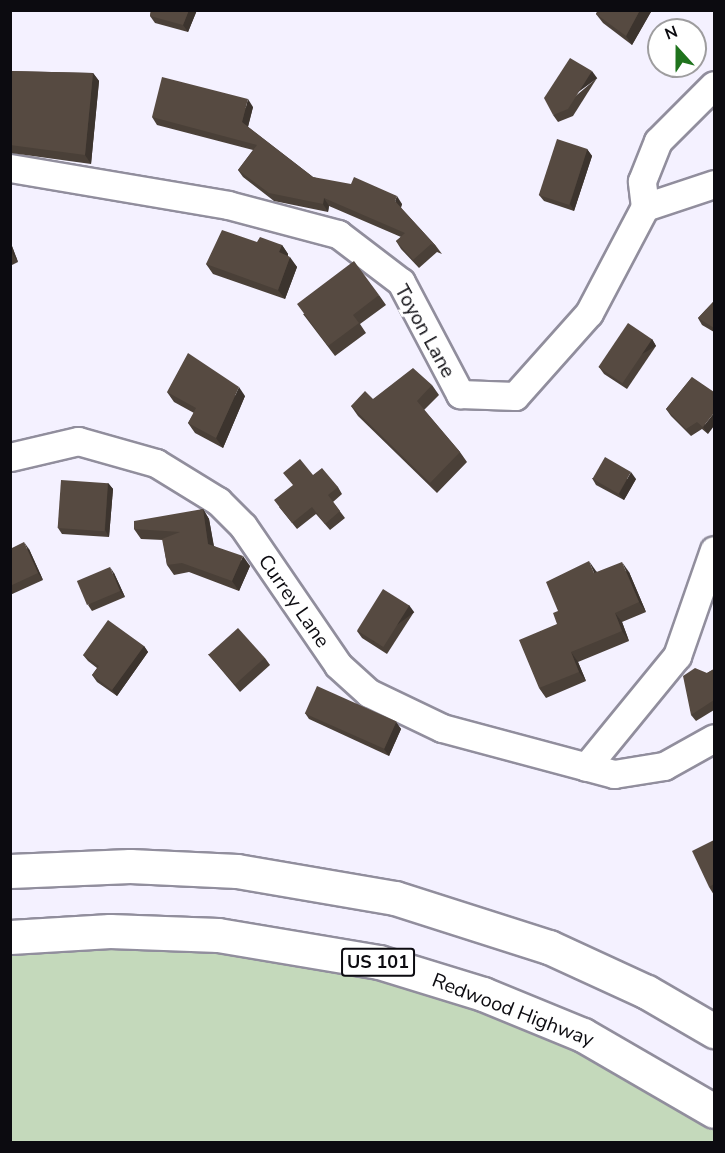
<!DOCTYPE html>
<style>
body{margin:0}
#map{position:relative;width:725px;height:1153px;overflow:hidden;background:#f4f1ff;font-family:"Nunito Sans",sans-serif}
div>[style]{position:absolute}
.green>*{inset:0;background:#c4d9bb}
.roads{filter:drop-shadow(2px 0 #918e9d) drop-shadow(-2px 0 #918e9d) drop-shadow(0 2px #918e9d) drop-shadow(0 -2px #918e9d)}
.minor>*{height:27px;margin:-13.5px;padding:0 13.5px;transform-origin:13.5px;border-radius:13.5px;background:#fff}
.motorway>*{height:33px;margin:-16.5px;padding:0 16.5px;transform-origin:16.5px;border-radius:16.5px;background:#fff}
.wall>*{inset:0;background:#4a4038}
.shaded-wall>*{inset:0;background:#3c342e;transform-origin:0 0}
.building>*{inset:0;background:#564a41;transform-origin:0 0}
span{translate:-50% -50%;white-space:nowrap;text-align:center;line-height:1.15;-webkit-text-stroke:6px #fff;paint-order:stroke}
.shield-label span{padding:2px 4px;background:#fff;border:2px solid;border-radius:4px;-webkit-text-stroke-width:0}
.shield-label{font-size:18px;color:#0c0b10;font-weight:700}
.street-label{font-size:20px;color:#0c0b10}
.frame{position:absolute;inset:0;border:12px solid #0c0b10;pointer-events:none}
.north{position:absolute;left:647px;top:18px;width:60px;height:60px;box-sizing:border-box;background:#fff;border:2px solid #9e9d9f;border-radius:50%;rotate:339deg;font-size:16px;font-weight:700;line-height:24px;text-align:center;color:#0c0b10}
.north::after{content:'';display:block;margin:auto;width:21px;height:27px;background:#1f731d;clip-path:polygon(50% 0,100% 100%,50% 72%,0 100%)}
</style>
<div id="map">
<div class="green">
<div style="clip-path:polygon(11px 937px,379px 962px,714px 1111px,714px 1142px,11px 1142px)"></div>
</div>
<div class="roads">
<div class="minor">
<div style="left:10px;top:168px;width:221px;rotate:9.6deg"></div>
<div style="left:228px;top:205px;width:114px;rotate:14.8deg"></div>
<div style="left:338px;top:234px;width:79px;rotate:37.3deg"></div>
<div style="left:401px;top:282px;width:127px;rotate:62.2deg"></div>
<div style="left:460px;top:394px;width:55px;rotate:2.1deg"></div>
<div style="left:515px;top:396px;width:111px;rotate:-48.3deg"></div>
<div style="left:589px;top:313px;width:120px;rotate:-62.2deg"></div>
<div style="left:645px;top:207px;width:26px;rotate:-97deg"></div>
<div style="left:642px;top:181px;width:43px;rotate:-68.2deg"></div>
<div style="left:658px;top:141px;width:79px;rotate:-45deg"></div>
<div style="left:645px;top:207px;width:73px;rotate:-18.4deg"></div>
<div style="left:10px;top:457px;width:70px;rotate:-13.2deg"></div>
<div style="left:78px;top:441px;width:81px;rotate:15.8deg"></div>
<div style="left:156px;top:463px;width:73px;rotate:31.5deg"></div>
<div style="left:218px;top:501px;width:35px;rotate:45deg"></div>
<div style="left:243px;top:526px;width:168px;rotate:55.6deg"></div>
<div style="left:338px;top:665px;width:42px;rotate:42.1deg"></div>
<div style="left:369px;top:693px;width:81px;rotate:25.6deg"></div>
<div style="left:442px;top:728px;width:178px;rotate:15deg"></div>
<div style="left:614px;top:774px;width:51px;rotate:-9.1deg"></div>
<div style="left:664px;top:766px;width:57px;rotate:-29.2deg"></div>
<div style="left:586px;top:767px;width:144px;rotate:-50.7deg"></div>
<div style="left:677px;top:656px;width:112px;rotate:-70.8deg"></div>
</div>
<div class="motorway">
<div style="left:10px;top:871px;width:120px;rotate:-2.4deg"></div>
<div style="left:130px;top:866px;width:107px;rotate:2.7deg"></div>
<div style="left:237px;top:871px;width:160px;rotate:9.7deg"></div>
<div style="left:395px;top:898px;width:162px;rotate:17.7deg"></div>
<div style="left:549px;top:947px;width:108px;rotate:24.7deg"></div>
<div style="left:647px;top:992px;width:78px;rotate:30.2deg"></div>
<div style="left:10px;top:937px;width:100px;rotate:-3.4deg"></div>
<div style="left:110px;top:931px;width:108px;rotate:2.1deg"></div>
<div style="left:218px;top:935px;width:163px;rotate:9.5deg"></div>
<div style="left:379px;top:962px;width:109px;rotate:17.1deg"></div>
<div style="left:483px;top:994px;width:108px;rotate:22.3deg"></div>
<div style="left:583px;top:1035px;width:151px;rotate:30.1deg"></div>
</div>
</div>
<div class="wall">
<div style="clip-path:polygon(151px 10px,197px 10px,188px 32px,155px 23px,150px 16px)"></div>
<div style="clip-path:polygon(598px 10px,652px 10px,632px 45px,603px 23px,596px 14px)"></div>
<div style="clip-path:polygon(10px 71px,93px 73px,99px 81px,91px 164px,11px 153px)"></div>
<div style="clip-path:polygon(597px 78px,573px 116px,558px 122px,553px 115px)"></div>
<div style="clip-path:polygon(253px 107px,248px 127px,313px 177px,402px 204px,401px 208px,436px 246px,442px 254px,437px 252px,419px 268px,401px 249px,396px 241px,401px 237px,329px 206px,328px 212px,274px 201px,243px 177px,238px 170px,253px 150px,157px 125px,152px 117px)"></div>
<div style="clip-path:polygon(587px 149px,592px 156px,574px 211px,544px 201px,539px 195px)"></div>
<div style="clip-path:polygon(10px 241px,18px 262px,10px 266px)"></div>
<div style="clip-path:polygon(257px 242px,282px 245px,288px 254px,288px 256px,297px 267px,285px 299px,213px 274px,206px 264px)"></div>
<div style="clip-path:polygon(379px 295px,386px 305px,360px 324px,366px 333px,335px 356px,303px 314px)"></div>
<div style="clip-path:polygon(714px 301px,714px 332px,702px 325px,698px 318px)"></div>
<div style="clip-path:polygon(652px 339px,656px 346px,627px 389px,604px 374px,599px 367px)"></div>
<div style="clip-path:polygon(692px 377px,708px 434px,702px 429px,691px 436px,671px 416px,666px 409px)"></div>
<div style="clip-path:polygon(432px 385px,439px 395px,424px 410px,460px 452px,467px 462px,437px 493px,358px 416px,351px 406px,373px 399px)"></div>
<div style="clip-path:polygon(167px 392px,245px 396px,223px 448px,195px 433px,188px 423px,194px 413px,174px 402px)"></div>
<div style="clip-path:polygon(313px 475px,338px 487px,342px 494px,333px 502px,345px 518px,330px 530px,316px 514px,297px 529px,279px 507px)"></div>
<div style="clip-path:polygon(592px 478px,636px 479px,624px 500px,596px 485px)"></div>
<div style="clip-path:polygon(108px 483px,113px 489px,109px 537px,62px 534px,58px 528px)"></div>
<div style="clip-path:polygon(203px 509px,209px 519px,214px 546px,250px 566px,239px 591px,189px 572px,174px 575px,167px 565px,163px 540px,141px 539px,134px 529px)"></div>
<div style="clip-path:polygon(10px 549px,29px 549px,43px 580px,10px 595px)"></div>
<div style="clip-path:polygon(596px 571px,597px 572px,629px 572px,646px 612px,622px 622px,629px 641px,578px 662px,586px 681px,546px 698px,539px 688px,557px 624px,558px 611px)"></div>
<div style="clip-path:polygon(114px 573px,125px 597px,92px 611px,88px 605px)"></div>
<div style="clip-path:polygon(414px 612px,387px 654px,362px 638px,357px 631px)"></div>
<div style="clip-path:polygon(144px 646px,148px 652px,117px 696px,97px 682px,92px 675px,97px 668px,88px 661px,83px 655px)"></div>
<div style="clip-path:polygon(208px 654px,265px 658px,270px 665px,240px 692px)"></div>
<div style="clip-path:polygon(714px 669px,714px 710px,696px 721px,691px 715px,707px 673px)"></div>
<div style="clip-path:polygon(305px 713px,396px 722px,401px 729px,389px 756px,309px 719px)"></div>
<div style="clip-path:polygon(714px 840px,714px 895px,709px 887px)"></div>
</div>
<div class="shaded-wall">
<div style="clip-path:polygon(189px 10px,197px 10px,188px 32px,183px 25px)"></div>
<div style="clip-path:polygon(640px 10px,652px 10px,632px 45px,626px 36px)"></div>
<div style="left:592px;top:71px;width:9px;height:45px;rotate:54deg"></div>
<div style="clip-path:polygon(93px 73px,99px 81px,91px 164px,85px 155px)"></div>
<div style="clip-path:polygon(248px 99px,253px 107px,247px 130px,242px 122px)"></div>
<div style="clip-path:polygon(587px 149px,592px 156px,574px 211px,570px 204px)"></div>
<div style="clip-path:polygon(397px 196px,402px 204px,400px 209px,395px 201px)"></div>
<div style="clip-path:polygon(324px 198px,329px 206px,328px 212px,323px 204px)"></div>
<div style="clip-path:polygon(10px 241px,18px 262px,10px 250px)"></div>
<div style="clip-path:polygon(282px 245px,288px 254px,285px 262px,279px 252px)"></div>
<div style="clip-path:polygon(290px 257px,297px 267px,285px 299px,278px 290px)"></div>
<div style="left:652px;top:339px;width:8px;height:53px;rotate:60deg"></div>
<div style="clip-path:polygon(239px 387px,245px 396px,223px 448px,216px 438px)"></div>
<div style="clip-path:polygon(714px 413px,714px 426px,708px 434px,703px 427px)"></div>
<div style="clip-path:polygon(631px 472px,636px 479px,624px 500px,619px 494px)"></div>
<div style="clip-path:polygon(108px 483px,113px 489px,109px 537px,105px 530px)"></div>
<div style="clip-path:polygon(203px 509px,209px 519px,215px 554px,208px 544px)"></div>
<div style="clip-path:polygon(24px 542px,29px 549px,43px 580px,38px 573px)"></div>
<div style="clip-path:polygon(243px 556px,250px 566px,239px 591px,232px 581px)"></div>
<div style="clip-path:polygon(589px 561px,596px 571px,601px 583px,594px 573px)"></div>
<div style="clip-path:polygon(622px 562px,629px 572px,646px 612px,639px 602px)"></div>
<div style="clip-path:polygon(110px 567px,114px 573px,125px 597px,120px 591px)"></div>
<div style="left:409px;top:605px;width:9px;height:50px;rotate:54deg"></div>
<div style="clip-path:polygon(615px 613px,622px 622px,629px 641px,622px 631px)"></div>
<div style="clip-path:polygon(144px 646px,148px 652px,117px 696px,112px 690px)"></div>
<div style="clip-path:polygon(571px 652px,578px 662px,586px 681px,579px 672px)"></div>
<div style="clip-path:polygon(396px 722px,401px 729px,389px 756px,384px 749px)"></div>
</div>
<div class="building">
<div style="clip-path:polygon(151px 10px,189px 10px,183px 25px,150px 16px)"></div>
<div style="clip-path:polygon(598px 10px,640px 10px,626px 36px,596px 14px)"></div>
<div style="clip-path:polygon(570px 58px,592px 71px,568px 109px,553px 115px,544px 98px)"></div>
<div style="clip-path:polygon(10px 71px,93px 73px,85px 155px,10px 145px)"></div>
<div style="clip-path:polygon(162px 77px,248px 99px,242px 122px,313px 177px,351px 184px,354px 177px,397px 196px,395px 201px,436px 246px,431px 244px,413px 260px,396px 241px,405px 233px,324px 198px,323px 204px,269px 193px,238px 170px,257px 145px,152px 117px)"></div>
<div style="left:557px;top:139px;width:32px;height:59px;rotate:18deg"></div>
<div style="clip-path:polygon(222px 230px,257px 242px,260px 237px,282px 245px,279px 252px,290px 257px,278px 290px,206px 264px)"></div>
<div style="clip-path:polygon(354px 261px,379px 295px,353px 315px,359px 323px,328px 346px,297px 304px)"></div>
<div style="clip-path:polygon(714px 301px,714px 328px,698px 318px)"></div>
<div style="left:628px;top:323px;width:29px;height:53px;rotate:34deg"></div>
<div style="clip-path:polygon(188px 353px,239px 387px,216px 438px,188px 423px,196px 408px,167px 392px)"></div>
<div style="clip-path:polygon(413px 368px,432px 385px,417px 401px,460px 452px,430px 483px,351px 406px,365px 391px,373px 399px)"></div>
<div style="clip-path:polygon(692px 377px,714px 392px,714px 413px,703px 427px,697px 422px,686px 429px,666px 409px)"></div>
<div style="left:605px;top:457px;width:30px;height:25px;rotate:30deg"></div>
<div style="clip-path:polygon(300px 459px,313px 475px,322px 468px,338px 487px,328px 495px,340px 511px,325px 524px,312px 507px,292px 523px,274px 500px,293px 485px,283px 473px)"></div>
<div style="left:61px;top:480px;width:47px;height:48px;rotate:4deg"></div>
<div style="clip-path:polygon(203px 509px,208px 544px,243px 556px,232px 581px,182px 563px,167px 565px,162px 539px,180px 532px,134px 529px,134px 521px)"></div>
<div style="clip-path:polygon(24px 542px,38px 573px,10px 586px,10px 549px)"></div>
<div style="clip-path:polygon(589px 561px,594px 573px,622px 562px,639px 602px,615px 613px,622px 631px,571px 652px,579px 672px,539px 688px,519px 640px,557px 624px,553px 613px,558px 611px,546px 582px)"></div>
<div style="left:110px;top:567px;width:26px;height:36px;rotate:67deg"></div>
<div style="left:383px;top:589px;width:31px;height:49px;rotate:32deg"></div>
<div style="clip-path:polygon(108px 620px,144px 646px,112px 690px,92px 675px,99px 666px,83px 655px)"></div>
<div style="left:238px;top:628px;width:40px;height:40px;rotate:48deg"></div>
<div style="clip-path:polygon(695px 668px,707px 673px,714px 669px,714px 700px,691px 715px,683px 676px)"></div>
<div style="left:317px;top:686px;width:87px;height:30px;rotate:24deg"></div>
<div style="clip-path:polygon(714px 840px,714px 884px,709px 887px,692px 851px)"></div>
</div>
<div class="shield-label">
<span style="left:378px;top:962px">US 101</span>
</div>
<div class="street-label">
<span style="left:425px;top:331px;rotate:61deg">Toyon Lane</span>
<span style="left:294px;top:601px;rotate:55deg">Currey Lane</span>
<span style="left:513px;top:1010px;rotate:21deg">Redwood Highway</span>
</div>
<div class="frame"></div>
<div class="north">N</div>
</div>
